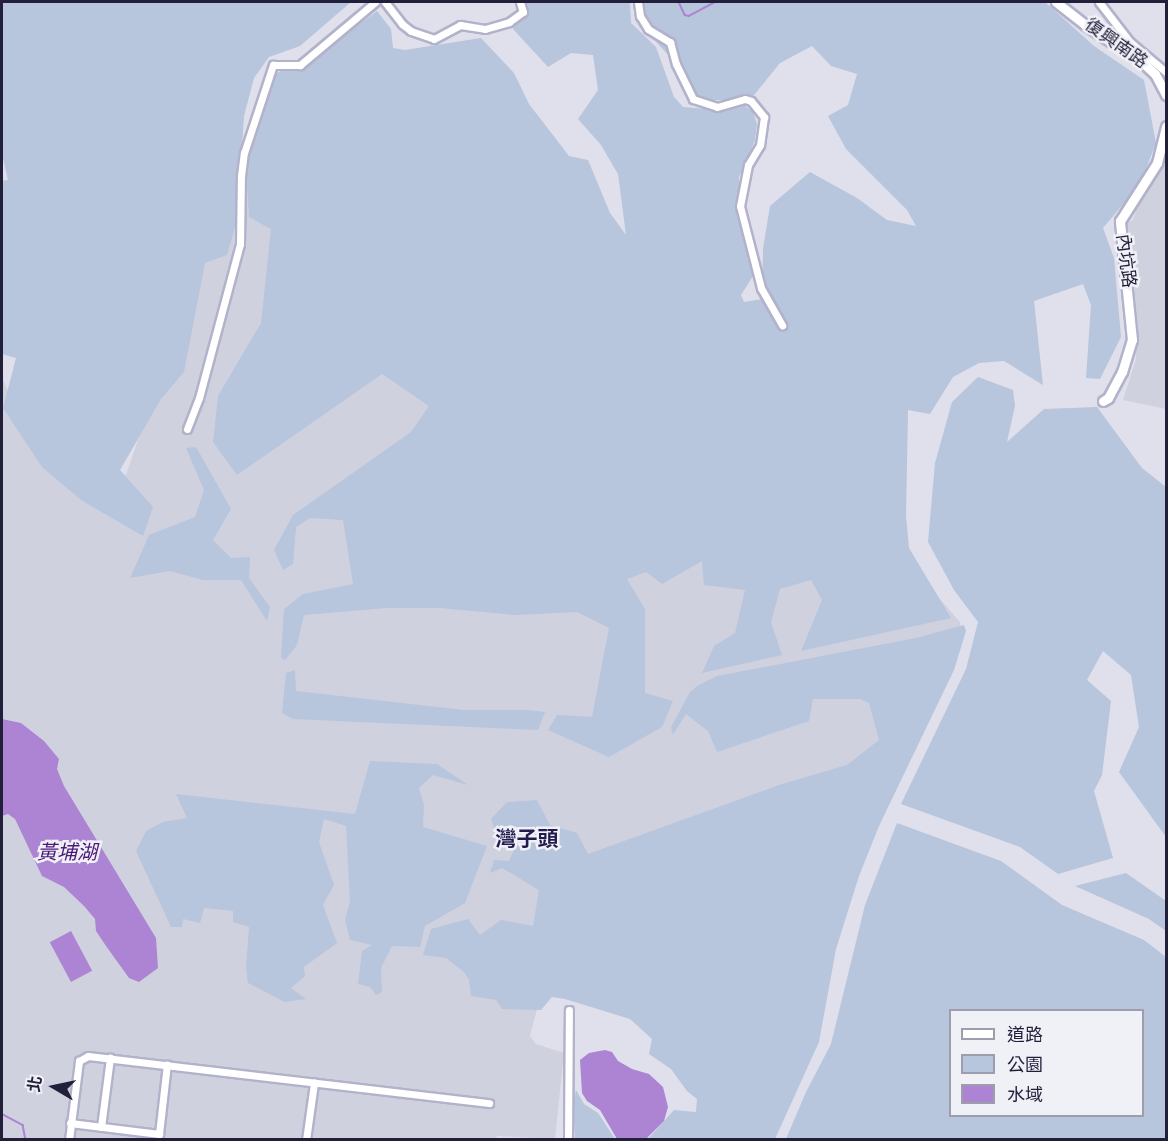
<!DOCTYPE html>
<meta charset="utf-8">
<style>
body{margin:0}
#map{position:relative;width:1168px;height:1141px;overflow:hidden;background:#dfe0eb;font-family:Overpass,"Noto Sans TC",sans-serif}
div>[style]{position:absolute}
.built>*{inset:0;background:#d0d1df}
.green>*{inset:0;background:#b7c5dd}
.water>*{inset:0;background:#ac84d3;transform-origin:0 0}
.stream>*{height:1.5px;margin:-0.75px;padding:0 0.75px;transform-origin:0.75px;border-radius:0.75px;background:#ac84d3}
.roads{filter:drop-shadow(2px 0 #b2b2cb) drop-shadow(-2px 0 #b2b2cb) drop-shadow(0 2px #b2b2cb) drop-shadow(0 -2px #b2b2cb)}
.street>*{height:7px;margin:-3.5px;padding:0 3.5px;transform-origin:3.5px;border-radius:3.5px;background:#fff}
.secondary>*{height:9px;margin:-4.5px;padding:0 4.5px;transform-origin:4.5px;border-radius:4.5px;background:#fff}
span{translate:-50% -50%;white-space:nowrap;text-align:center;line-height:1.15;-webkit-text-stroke:5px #eff1f7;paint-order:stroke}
.street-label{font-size:18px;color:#221f3b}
.water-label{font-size:20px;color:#4b1879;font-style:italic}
.quarter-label{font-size:21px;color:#211b4e;font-weight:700}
.frame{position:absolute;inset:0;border:3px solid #221f3b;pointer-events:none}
.legend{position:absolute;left:949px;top:1009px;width:195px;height:108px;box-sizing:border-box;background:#eff1f7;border:2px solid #9d9dac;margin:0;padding:8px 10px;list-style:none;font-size:18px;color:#221f3b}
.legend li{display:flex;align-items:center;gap:12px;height:30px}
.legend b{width:30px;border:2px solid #9d9dac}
.north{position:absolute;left:24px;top:1057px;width:60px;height:60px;-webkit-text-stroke:4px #eff1f7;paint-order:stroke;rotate:279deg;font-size:16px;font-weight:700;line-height:24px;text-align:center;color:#221f3b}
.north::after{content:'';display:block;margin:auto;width:21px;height:27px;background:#221f3b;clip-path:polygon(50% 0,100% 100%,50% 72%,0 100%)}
</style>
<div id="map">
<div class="built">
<div style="clip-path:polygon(1166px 155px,1166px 409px,1123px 400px,1136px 359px,1135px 318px,1122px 230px,1123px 225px,1133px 220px,1138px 204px,1135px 202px,1164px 165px)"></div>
<div style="clip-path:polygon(216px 181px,283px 182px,881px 498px,925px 582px,960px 622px,963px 640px,948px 677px,916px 734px,540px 998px,530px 1036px,536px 1044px,564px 1053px,555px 1139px,497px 1136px,496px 1140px,2px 1139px,2px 377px,26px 433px,122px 486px,146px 417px)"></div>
</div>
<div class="green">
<div style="clip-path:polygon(2px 2px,351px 2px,300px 46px,269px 57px,254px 78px,244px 116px,237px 220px,227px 255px,205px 263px,184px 372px,161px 399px,120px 470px,153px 507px,143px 536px,81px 500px,42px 467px,3px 408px,16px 358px,2px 354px,2px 181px,8px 180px,2px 154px)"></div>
<div style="clip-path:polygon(521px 2px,630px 2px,631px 23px,656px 47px,674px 97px,683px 107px,720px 110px,730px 104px,745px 106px,753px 112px,757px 124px,755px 140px,739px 177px,739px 199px,753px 276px,741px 295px,744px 302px,762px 299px,763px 249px,770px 206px,810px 172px,857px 198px,887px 220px,916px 226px,907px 210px,846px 149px,828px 116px,848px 105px,857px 74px,831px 66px,812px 46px,780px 63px,750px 100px,697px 100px,673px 60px,644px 29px,634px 7px,636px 2px,1045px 2px,1094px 46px,1144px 80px,1156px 143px,1140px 184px,1103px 228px,1114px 258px,1121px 337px,1100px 379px,1086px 378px,1091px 305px,1083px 284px,1034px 301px,1043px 385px,1004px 361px,979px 363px,953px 377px,930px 414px,908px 410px,906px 516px,909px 548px,951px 618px,801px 651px,822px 600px,811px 580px,780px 589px,771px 622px,782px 655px,702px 673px,714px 646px,735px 633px,745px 590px,704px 585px,702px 561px,662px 584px,646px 572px,627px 579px,645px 609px,645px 693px,673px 701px,662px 727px,609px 757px,548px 730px,557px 715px,592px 717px,609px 628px,577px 612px,516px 615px,440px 608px,386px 608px,304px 615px,297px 645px,285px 660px,281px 658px,284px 609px,303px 594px,353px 584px,343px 520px,310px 518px,296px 527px,293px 564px,283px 570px,274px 550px,293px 515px,411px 432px,429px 406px,382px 374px,237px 475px,213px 442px,218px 396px,261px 323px,271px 229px,249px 217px,246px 168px,262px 82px,353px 29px,377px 11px,391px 29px,393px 48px,405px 50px,481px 38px,514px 73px,529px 104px,569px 156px,588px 160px,610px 213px,626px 235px,618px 174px,601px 145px,578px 119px,598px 90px,593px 55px,571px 53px,548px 67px,513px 29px,525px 7px)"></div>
<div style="clip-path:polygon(978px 377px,1013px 390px,1015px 406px,1007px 442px,1044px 409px,1097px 407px,1142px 468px,1166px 487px,1166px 837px,1119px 772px,1139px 727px,1131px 675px,1103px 651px,1087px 680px,1111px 701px,1102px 775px,1094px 791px,1113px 858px,1058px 874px,1020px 847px,901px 804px,966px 669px,978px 622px,954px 590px,928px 542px,935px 463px,952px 402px)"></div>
<div style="clip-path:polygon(196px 447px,231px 509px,213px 540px,231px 558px,250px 557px,249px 578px,270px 607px,267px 621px,241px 580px,203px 580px,170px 571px,130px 578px,149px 535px,195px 517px,204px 490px,186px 448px)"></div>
<div style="clip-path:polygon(964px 625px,966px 631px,954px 670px,879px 826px,859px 876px,836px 949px,819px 1042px,775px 1139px,648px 1139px,674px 1110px,696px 1112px,697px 1099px,687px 1091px,671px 1069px,649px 1054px,652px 1039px,630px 1019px,565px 999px,552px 997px,541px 1010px,502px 1009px,496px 1000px,471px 996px,469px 980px,464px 972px,446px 958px,423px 955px,431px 929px,468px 919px,480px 935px,501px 920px,533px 926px,539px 890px,502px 868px,490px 873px,494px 860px,509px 861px,513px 852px,510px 840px,496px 833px,491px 819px,507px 802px,537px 800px,550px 825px,577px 833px,588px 854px,779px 785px,847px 765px,879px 740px,869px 703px,860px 699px,813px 699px,809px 721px,717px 752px,708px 731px,686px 714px,673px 735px,671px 727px,690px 692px,697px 686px,717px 676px,916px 638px)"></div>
<div style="clip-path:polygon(295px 670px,296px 691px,464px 710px,527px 710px,545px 712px,538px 730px,293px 719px,282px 713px,286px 673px)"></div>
<div style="clip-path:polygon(370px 761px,437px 764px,468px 785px,433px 775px,419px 788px,424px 805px,423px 827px,487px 846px,465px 903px,425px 926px,420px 947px,392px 946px,381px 968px,382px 992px,376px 995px,370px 987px,358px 984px,362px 951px,372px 945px,350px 940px,345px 919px,350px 902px,346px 826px,324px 819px,319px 842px,334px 885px,323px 905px,337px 943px,304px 967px,305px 976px,291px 988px,306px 999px,285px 1002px,248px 983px,246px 968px,249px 927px,233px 922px,233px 911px,204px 908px,200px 923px,183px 919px,182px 927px,171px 927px,136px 851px,146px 831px,163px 822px,187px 818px,176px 794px,355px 814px)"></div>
<div style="clip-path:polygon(evenodd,897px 823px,1001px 861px,1062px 905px,1144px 940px,1166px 957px,1166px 1139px,786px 1139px,806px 1092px,831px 1044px,865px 905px,897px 823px,950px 1010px,1142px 1010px,1142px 1116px,950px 1116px,950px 1010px)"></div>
<div style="clip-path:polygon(1126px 873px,1166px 901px,1166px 931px,1149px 919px,1075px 886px)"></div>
<div style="clip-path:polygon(576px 1090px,584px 1104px,598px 1113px,615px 1139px,575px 1139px,573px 1105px)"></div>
</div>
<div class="water">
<div style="clip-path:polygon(2px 719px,21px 723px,44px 741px,59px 759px,57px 769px,64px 786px,156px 938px,158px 968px,139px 982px,129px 978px,106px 946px,96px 931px,95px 919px,84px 906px,64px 887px,42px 876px,15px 819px,8px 814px,2px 816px)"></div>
<div style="left:71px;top:931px;width:45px;height:24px;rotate:62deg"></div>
<div style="clip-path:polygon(605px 1050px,612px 1052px,618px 1061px,632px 1069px,649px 1074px,663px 1087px,668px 1107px,664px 1121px,646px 1139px,617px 1139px,600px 1110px,587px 1101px,582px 1093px,580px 1060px,589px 1053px)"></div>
</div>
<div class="stream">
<div style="left:679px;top:2px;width:14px;rotate:65deg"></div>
<div style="left:685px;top:15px;width:4px;rotate:14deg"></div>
<div style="left:689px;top:16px;width:30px;rotate:-28deg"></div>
<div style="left:2px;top:1114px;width:24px;rotate:28deg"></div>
<div style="left:23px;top:1125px;width:15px;rotate:79deg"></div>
</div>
<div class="roads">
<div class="street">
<div style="left:385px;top:2px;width:28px;rotate:52deg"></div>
<div style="left:402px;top:24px;width:11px;rotate:38deg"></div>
<div style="left:411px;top:31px;width:24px;rotate:19deg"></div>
<div style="left:434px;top:39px;width:30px;rotate:-28deg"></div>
<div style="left:460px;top:25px;width:25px;rotate:9deg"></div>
<div style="left:485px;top:29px;width:25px;rotate:-16deg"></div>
<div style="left:509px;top:22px;width:17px;rotate:-36deg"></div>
<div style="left:523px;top:12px;width:10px;rotate:-107deg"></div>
<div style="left:638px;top:2px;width:14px;rotate:82deg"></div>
<div style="left:640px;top:16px;width:15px;rotate:58deg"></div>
<div style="left:648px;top:29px;width:26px;rotate:31deg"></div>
<div style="left:670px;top:42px;width:23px;rotate:75deg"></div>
<div style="left:676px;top:64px;width:39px;rotate:64deg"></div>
<div style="left:693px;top:99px;width:25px;rotate:18deg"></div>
<div style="left:717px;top:107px;width:29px;rotate:-16deg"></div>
<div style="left:745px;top:99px;width:6px;rotate:18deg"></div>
<div style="left:751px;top:101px;width:21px;rotate:51deg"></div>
<div style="left:764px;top:117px;width:28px;rotate:98deg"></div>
<div style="left:760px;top:145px;width:23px;rotate:121deg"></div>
<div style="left:748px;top:165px;width:42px;rotate:101deg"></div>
<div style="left:740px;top:206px;width:85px;rotate:75.6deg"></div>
<div style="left:761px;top:288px;width:43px;rotate:60.4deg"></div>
<div style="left:1099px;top:2px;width:51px;rotate:52.2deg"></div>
<div style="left:1130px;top:42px;width:47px;rotate:39.8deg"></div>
<div style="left:187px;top:429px;width:33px;rotate:-69deg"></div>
<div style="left:199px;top:398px;width:159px;rotate:-75.1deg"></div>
<div style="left:240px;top:244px;width:68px;rotate:-89.2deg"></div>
<div style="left:241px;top:176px;width:23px;rotate:-83deg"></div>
<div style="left:244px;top:153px;width:93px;rotate:-71.8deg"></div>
<div style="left:273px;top:65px;width:27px"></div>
<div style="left:300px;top:65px;width:98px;rotate:-40deg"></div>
<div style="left:70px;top:1123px;width:90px;rotate:7deg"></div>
<div style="left:159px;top:1134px;width:70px;rotate:-83.5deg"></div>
<div style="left:101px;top:1127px;width:70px;rotate:-82.6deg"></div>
<div style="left:69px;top:1140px;width:80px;rotate:-82.8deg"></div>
<div style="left:79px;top:1061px;width:10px;rotate:-29deg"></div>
<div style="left:88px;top:1056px;width:404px;rotate:6.7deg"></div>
<div style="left:306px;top:1140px;width:58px;rotate:-82deg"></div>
<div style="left:568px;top:1140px;width:130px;rotate:-89.6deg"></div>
</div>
<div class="secondary">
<div style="left:1056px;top:2px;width:37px;rotate:38deg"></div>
<div style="left:1085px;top:25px;width:67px;rotate:32.7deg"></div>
<div style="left:1141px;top:61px;width:19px;rotate:43deg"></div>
<div style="left:1155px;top:74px;width:24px;rotate:62deg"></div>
<div style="left:1103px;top:401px;width:6px;rotate:-31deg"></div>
<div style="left:1108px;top:398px;width:30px;rotate:-62deg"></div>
<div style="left:1122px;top:372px;width:34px;rotate:-73deg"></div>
<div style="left:1132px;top:340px;width:120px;rotate:-95.8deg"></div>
<div style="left:1120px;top:221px;width:69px;rotate:-57.5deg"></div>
<div style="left:1157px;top:163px;width:38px;rotate:-76deg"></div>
</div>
</div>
<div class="street-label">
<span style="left:1115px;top:45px;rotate:35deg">復興南路</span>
<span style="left:1124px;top:261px;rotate:83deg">內坑路</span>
</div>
<div class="water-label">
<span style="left:67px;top:854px">黃埔湖</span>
</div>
<div class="quarter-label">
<span style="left:527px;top:841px">灣子頭</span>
</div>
<div class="frame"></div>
<ul class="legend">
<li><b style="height:8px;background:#fff"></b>道路</li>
<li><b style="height:16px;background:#b7c5dd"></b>公園</li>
<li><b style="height:16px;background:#ac84d3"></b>水域</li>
</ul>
<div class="north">北</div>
</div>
